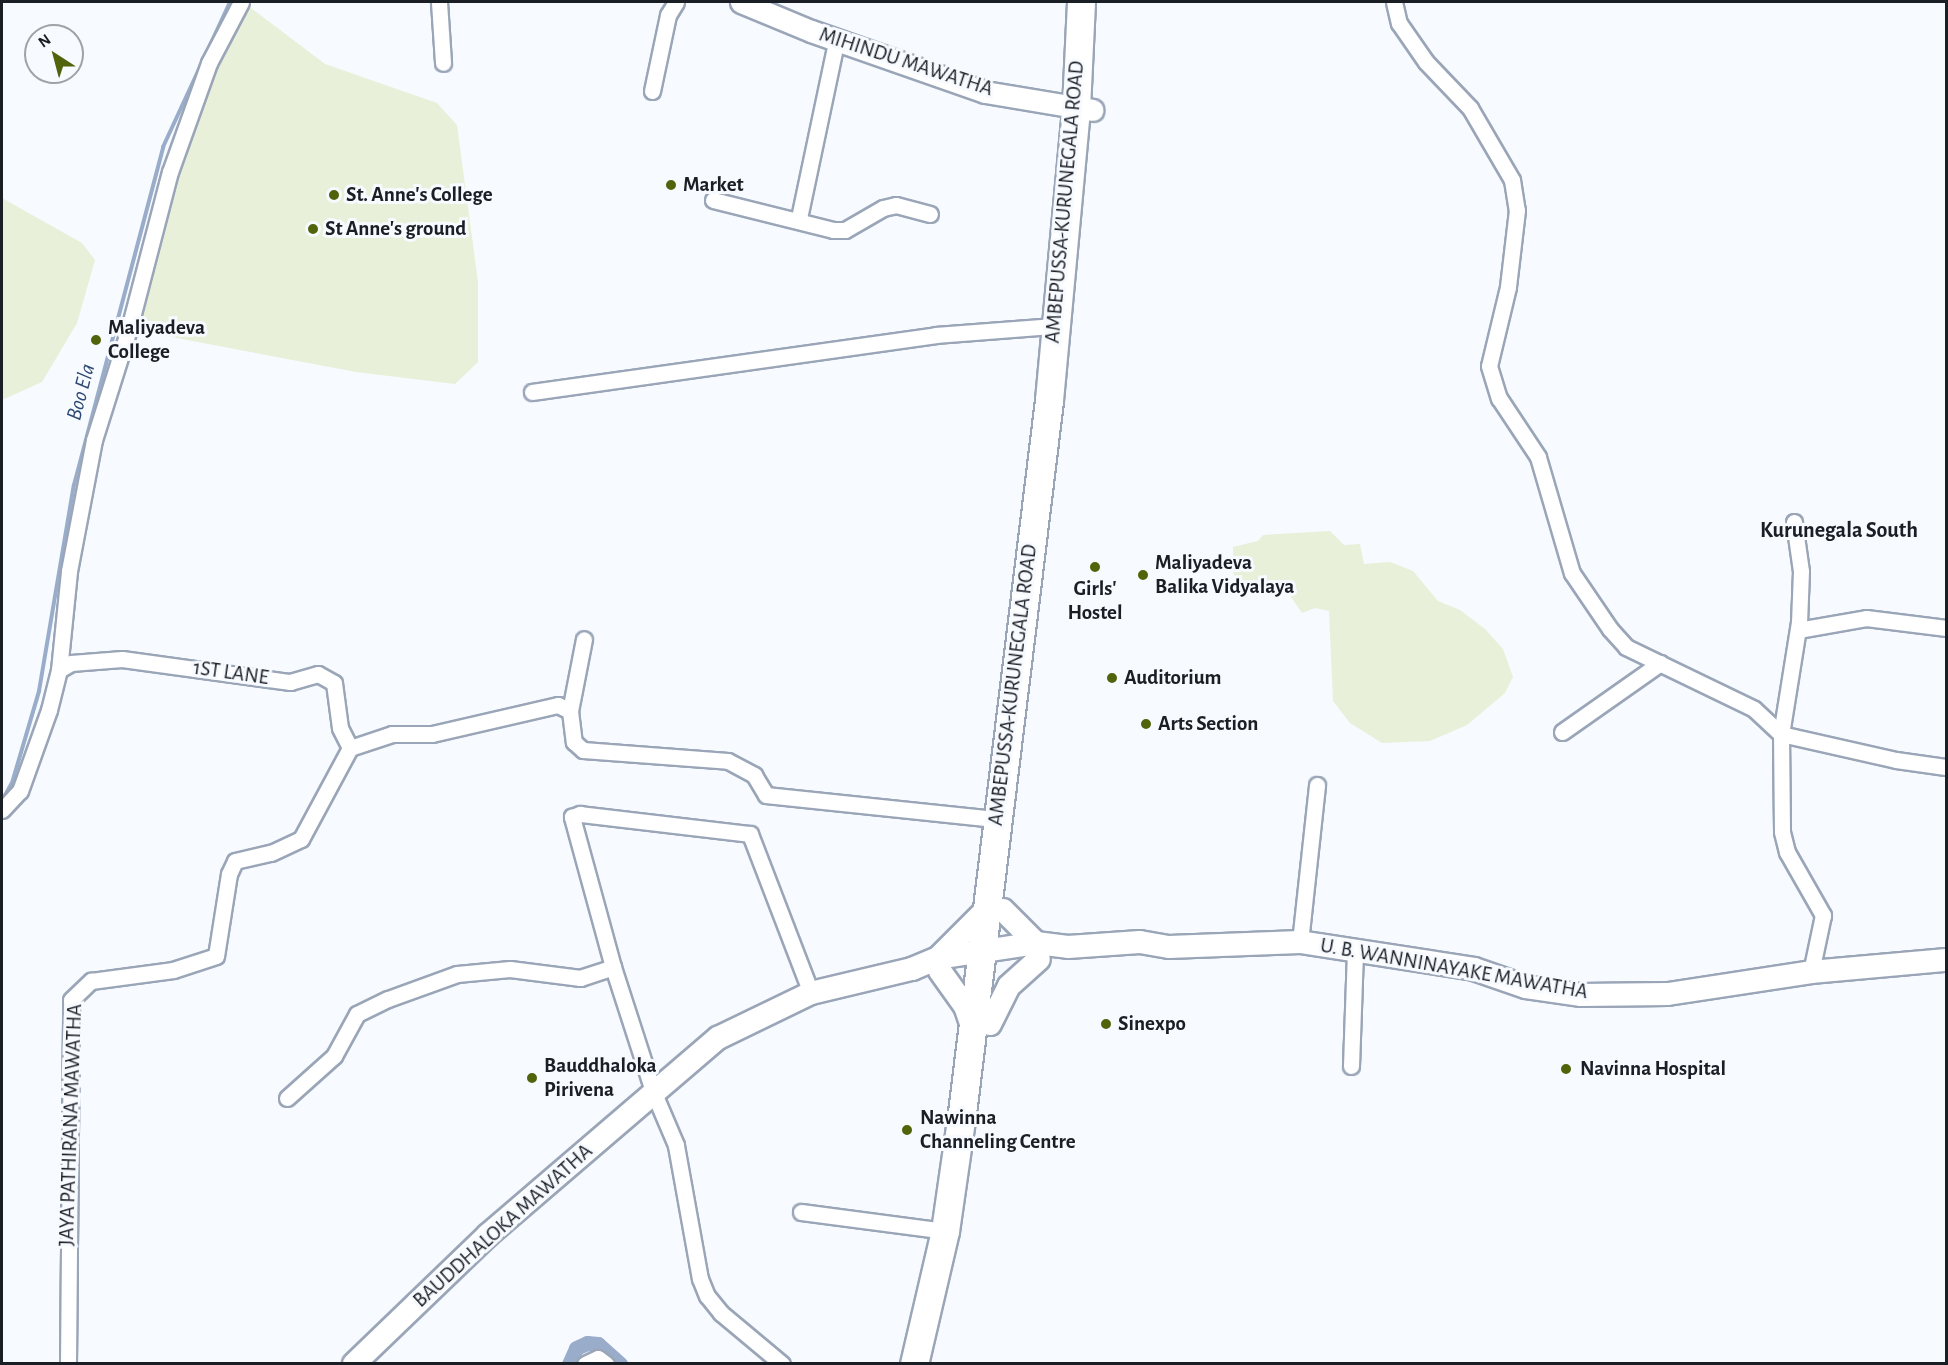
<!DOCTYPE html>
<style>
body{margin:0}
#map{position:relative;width:1948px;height:1365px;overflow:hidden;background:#f7fafe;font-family:"Alegreya Sans",sans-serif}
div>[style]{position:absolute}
.green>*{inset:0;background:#e8f0d9}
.stream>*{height:4px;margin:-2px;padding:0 2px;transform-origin:2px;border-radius:2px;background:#99adcb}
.canal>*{height:15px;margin:-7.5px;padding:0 7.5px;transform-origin:7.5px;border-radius:7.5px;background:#99adcb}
.roads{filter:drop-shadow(2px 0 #9aa6b8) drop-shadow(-2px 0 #9aa6b8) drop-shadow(0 2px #9aa6b8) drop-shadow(0 -2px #9aa6b8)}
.street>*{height:15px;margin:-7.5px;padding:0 7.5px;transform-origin:7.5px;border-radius:7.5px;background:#fff}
.secondary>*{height:21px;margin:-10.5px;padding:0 10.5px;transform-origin:10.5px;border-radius:10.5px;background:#fff}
.primary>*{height:22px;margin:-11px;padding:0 11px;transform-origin:11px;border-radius:11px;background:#fff}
.highway>*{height:27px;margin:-13.5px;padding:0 13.5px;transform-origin:13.5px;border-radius:13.5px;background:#fff}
.dots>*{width:16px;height:16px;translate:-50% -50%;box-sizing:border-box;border:3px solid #f7fafe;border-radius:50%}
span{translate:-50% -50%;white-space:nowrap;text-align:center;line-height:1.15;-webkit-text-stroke:6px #f7fafe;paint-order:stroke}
.street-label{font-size:21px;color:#1a1e25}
.poi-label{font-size:21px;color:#1a1e25;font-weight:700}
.left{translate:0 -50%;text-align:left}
.water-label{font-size:22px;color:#2d4973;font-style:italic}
.neighbourhood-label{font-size:22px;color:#1a1e25;font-weight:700}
.frame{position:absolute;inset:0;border:3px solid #1a1e25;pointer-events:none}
.north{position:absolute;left:24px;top:24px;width:60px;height:60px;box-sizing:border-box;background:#f7fafe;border:2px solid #9fa2a7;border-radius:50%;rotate:324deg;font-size:16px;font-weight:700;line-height:24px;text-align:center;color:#1a1e25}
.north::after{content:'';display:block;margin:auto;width:21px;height:27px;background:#51630b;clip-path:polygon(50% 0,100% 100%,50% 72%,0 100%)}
</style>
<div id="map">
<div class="green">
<div style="clip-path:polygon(243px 2px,325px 64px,437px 103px,457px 125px,478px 282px,478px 362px,455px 384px,356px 372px,129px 329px,170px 172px)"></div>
<div style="clip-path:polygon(2px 198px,82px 243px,95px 260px,77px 323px,42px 382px,2px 400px)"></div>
<div style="clip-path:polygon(1330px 531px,1344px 545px,1360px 544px,1364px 564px,1390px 562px,1413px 571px,1438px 601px,1460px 610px,1485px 629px,1503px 649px,1513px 677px,1505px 693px,1467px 725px,1430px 741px,1382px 743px,1350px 723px,1333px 701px,1329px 611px,1315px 608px,1302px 613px,1280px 581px,1236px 584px,1234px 578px,1233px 547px,1258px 541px,1263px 535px)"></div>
</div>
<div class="stream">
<div style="left:3px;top:799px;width:18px;rotate:-61deg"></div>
<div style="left:12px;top:783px;width:96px;rotate:-73.6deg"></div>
<div style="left:39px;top:691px;width:209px;rotate:-80.4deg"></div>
<div style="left:74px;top:485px;width:350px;rotate:-75.2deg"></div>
<div style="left:163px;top:147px;width:160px;rotate:-65.2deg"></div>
</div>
<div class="canal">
<div style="left:569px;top:1364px;width:17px;rotate:-66deg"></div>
<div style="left:576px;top:1348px;width:12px;rotate:-24deg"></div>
<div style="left:587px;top:1343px;width:11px;rotate:5deg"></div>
<div style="left:598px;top:1344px;width:30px;rotate:42deg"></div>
</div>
<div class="roads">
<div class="street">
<div style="left:439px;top:2px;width:61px;rotate:86.2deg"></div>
<div style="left:1394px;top:2px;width:22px;rotate:77deg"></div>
<div style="left:1399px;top:23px;width:47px;rotate:55.3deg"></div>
<div style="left:1426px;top:62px;width:64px;rotate:46.3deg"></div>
<div style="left:1470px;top:108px;width:83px;rotate:59.7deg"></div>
<div style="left:1512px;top:180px;width:30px;rotate:81deg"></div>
<div style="left:1517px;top:210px;width:78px;rotate:96.7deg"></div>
<div style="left:1508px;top:287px;width:81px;rotate:103.5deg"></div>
<div style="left:1489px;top:366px;width:34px;rotate:73deg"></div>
<div style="left:1499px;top:398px;width:71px;rotate:56.5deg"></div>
<div style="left:1538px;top:457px;width:121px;rotate:73.7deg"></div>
<div style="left:1572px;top:573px;width:68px;rotate:55.8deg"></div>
<div style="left:1610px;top:629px;width:24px;rotate:48deg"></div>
<div style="left:1626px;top:647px;width:142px;rotate:25.8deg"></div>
<div style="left:1754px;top:709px;width:37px;rotate:43deg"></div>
<div style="left:1781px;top:734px;width:98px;rotate:89.4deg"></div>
<div style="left:1782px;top:832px;width:21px;rotate:76deg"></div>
<div style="left:1787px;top:852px;width:73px;rotate:60.3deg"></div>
<div style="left:1823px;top:915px;width:58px;rotate:101.9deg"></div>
<div style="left:652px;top:91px;width:78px;rotate:-78.1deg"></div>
<div style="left:668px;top:15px;width:15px;rotate:-58deg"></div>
<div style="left:713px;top:200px;width:124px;rotate:14deg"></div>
<div style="left:833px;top:230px;width:12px"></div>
<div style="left:845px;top:230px;width:44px;rotate:-30.1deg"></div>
<div style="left:883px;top:208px;width:13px;rotate:-13deg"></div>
<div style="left:896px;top:205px;width:35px;rotate:15deg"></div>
<div style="left:799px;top:218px;width:184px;rotate:-78.1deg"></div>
<div style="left:532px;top:392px;width:408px;rotate:-8deg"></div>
<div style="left:936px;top:335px;width:118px;rotate:-4.4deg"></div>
<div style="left:1794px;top:522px;width:49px;rotate:81.9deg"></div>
<div style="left:1801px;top:571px;width:51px;rotate:92.2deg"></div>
<div style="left:1799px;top:622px;width:113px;rotate:99.1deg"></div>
<div style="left:1781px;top:734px;width:118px;rotate:12.7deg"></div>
<div style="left:1896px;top:760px;width:50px;rotate:8deg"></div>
<div style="left:1798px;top:630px;width:69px;rotate:-10deg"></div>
<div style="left:1866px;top:618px;width:81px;rotate:7.1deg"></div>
<div style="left:59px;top:670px;width:14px;rotate:-30deg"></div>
<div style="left:71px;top:663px;width:51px;rotate:-4.5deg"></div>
<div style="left:122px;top:659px;width:170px;rotate:7.8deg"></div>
<div style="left:290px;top:682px;width:29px;rotate:-16deg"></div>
<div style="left:318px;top:674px;width:18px;rotate:29deg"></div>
<div style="left:334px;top:683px;width:45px;rotate:82.4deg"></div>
<div style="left:340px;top:728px;width:22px;rotate:63deg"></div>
<div style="left:570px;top:711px;width:73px;rotate:-79deg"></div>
<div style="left:1562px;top:732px;width:120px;rotate:-35.1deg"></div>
<div style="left:2px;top:810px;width:26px;rotate:-47deg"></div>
<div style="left:20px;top:791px;width:86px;rotate:-70.3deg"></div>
<div style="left:49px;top:710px;width:41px;rotate:-76deg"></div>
<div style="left:59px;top:670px;width:100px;rotate:-84.2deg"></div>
<div style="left:69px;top:571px;width:133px;rotate:-79.2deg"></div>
<div style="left:94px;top:440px;width:116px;rotate:-72.5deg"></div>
<div style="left:129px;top:329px;width:162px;rotate:-75.4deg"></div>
<div style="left:170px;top:172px;width:116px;rotate:-70.3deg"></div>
<div style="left:209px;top:63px;width:69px;rotate:-62.3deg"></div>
<div style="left:1300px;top:942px;width:158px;rotate:-83.8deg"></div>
<div style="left:1351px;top:1066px;width:115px;rotate:-88deg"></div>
<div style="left:287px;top:1098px;width:63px;rotate:-41.8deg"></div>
<div style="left:334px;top:1056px;width:48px;rotate:-61.3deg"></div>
<div style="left:357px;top:1014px;width:34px;rotate:-26deg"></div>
<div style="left:388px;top:999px;width:73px;rotate:-19.9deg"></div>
<div style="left:457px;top:974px;width:53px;rotate:-5.4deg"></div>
<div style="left:510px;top:969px;width:71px;rotate:7.3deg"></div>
<div style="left:580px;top:978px;width:35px;rotate:-18deg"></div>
<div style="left:801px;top:1212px;width:145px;rotate:7.5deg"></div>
<div style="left:68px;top:1364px;width:364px;rotate:-89.5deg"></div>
<div style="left:71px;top:1000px;width:28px;rotate:-44deg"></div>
<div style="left:91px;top:981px;width:83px;rotate:-7.6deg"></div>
<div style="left:173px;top:970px;width:45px;rotate:-18deg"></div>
<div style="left:216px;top:956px;width:83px;rotate:-81deg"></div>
<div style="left:229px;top:874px;width:14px;rotate:-65deg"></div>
<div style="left:235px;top:861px;width:37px;rotate:-13deg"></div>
<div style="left:271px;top:853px;width:33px;rotate:-25deg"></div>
<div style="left:301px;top:839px;width:103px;rotate:-61.7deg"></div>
<div style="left:350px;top:748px;width:44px;rotate:-18.4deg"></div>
<div style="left:392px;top:734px;width:40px"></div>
<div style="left:432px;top:734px;width:129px;rotate:-13deg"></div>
<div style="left:558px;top:705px;width:13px;rotate:27deg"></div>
<div style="left:570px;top:711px;width:31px;rotate:83deg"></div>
<div style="left:574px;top:742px;width:12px;rotate:42deg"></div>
<div style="left:583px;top:750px;width:145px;rotate:4.3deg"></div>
<div style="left:728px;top:761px;width:30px;rotate:28deg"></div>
<div style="left:754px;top:775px;width:23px;rotate:59deg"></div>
<div style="left:766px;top:795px;width:230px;rotate:6deg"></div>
<div style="left:585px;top:1364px;width:14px;rotate:-25deg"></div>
<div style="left:598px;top:1358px;width:10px;rotate:37deg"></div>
<div style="left:782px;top:1364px;width:80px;rotate:-140.1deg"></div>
<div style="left:721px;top:1313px;width:22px;rotate:-129deg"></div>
<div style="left:707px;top:1296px;width:18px;rotate:-112deg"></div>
<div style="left:700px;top:1279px;width:136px;rotate:-100.2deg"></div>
<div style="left:676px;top:1145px;width:59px;rotate:-113.1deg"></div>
<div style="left:653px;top:1091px;width:130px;rotate:-107.9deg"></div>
<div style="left:613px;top:967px;width:156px;rotate:-105.3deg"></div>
<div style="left:572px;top:817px;width:9px;rotate:-21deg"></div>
<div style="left:580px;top:814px;width:171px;rotate:6.7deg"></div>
<div style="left:750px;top:834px;width:170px;rotate:69deg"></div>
</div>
<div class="secondary">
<div style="left:741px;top:2px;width:76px;rotate:22.5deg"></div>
<div style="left:811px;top:31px;width:184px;rotate:19.3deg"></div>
<div style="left:985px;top:92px;width:109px;rotate:9.5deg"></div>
</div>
<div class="primary">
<div style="left:1003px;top:910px;width:47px;rotate:45deg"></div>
<div style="left:938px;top:958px;width:66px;rotate:-45deg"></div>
<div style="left:940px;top:971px;width:43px;rotate:54.5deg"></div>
<div style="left:965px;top:1006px;width:21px;rotate:71deg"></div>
<div style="left:990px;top:1024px;width:42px;rotate:-63.4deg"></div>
<div style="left:1009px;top:986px;width:40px;rotate:-42deg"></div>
<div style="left:354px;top:1364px;width:186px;rotate:-43.9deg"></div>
<div style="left:488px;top:1235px;width:303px;rotate:-40.6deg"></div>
<div style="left:718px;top:1038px;width:103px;rotate:-25.8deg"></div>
<div style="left:811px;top:993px;width:104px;rotate:-13.4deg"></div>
<div style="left:912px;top:969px;width:28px;rotate:-23deg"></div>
<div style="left:938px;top:958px;width:99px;rotate:-8.7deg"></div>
<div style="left:1036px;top:943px;width:32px;rotate:7deg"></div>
<div style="left:1068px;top:947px;width:72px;rotate:-4deg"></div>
<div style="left:1140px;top:942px;width:29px;rotate:10deg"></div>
<div style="left:1169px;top:947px;width:131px;rotate:-2.2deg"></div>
<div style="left:1300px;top:942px;width:176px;rotate:8.8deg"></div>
<div style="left:1474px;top:969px;width:55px;rotate:19.1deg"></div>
<div style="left:1526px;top:987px;width:56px;rotate:8.3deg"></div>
<div style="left:1581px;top:995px;width:87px;rotate:-0.7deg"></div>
<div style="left:1668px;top:994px;width:145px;rotate:-8.7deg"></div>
<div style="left:1811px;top:972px;width:136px;rotate:-5.1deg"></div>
</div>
<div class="highway">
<div style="left:914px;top:1364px;width:137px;rotate:-76.9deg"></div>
<div style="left:945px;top:1231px;width:119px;rotate:-81.8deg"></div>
<div style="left:962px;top:1113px;width:718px;rotate:-83.04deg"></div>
<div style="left:1049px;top:400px;width:293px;rotate:-84.7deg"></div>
<div style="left:1076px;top:108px;width:106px;rotate:-87.3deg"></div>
</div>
</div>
<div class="dots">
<div style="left:671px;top:185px;background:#51630b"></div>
<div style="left:334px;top:195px;background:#51630b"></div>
<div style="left:313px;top:229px;background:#51630b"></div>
<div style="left:96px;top:340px;background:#51630b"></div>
<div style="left:1095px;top:567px;background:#51630b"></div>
<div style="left:1143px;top:575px;background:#51630b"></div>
<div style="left:1112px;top:678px;background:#51630b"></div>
<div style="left:1146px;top:724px;background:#51630b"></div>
<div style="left:1106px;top:1024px;background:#51630b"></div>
<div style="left:1566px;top:1069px;background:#51630b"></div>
<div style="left:532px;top:1078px;background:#51630b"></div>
<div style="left:907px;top:1130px;background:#51630b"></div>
</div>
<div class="street-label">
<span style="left:906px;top:62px;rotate:18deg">MIHINDU MAWATHA</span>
<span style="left:1065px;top:202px;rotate:-85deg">AMBEPUSSA-KURUNEGALA ROAD</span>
<span style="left:231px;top:673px;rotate:8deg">1ST LANE</span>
<span style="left:1013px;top:685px;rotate:-83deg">AMBEPUSSA-KURUNEGALA ROAD</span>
<span style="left:1454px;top:969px;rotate:10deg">U. B. WANNINAYAKE MAWATHA</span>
<span style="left:71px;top:1125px;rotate:-88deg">JAYA PATHIRANA MAWATHA</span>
<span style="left:503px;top:1226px;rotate:-42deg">BAUDDHALOKA MAWATHA</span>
</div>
<div class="poi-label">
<span class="left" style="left:683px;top:185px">Market</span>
<span class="left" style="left:346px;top:195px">St. Anne's College</span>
<span class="left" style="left:325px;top:229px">St Anne's ground</span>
<span class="left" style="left:108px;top:340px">Maliyadeva<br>College</span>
<span class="left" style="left:1155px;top:575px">Maliyadeva<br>Balika Vidyalaya</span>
<span style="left:1095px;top:601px">Girls'<br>Hostel</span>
<span class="left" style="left:1124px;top:678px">Auditorium</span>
<span class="left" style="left:1158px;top:724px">Arts Section</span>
<span class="left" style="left:1118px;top:1024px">Sinexpo</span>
<span class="left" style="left:544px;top:1078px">Bauddhaloka<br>Pirivena</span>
<span class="left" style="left:1580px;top:1069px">Navinna Hospital</span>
<span class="left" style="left:920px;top:1130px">Nawinna<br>Channeling Centre</span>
</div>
<div class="water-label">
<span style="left:81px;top:392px;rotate:-75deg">Boo Ela</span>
</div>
<div class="neighbourhood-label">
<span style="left:1839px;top:531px">Kurunegala South</span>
</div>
<div class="frame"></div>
<div class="north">N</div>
</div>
